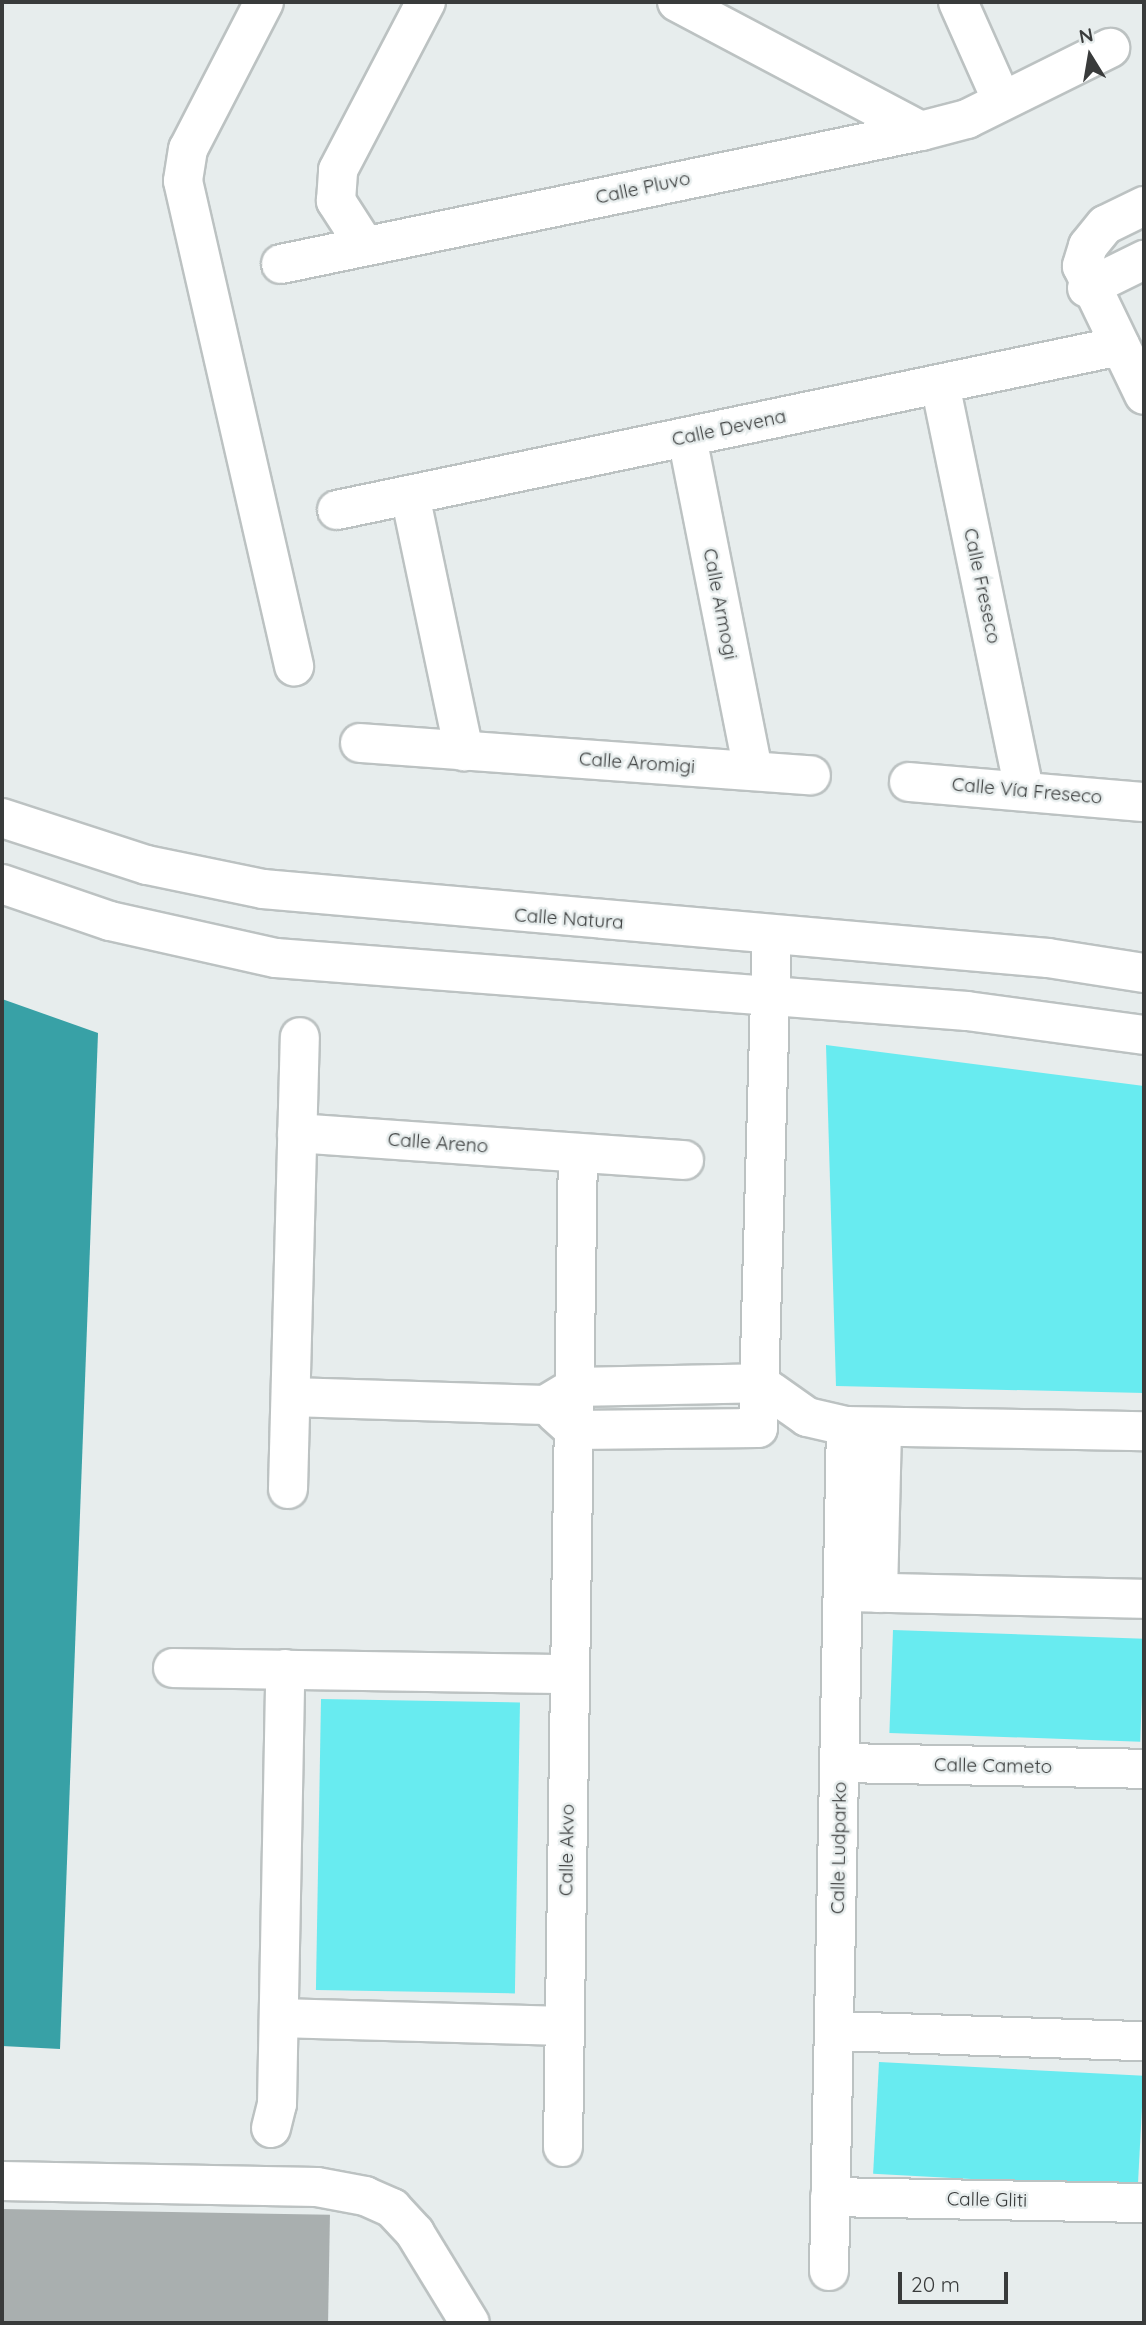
<!DOCTYPE html>
<meta charset="utf-8">
<style>
body{margin:0}
#map{position:relative;width:1146px;height:2325px;overflow:hidden;background:#e7eded;font-family:Quicksand,sans-serif}
div>[style]{position:absolute}
.green>*{inset:0;background:#68ebf0;transform-origin:0 0}
.water>*{inset:0;background:#38a1a6}
.building>*{inset:0;background:#a9afaf;transform-origin:0 0}
.roads{filter:drop-shadow(2px 0 #bcc2c2) drop-shadow(-2px 0 #bcc2c2) drop-shadow(0 2px #bcc2c2) drop-shadow(0 -2px #bcc2c2)}
.minor>*{height:38px;margin:-19px;padding:0 19px;transform-origin:19px;border-radius:19px;background:#fff}
span{translate:-50% -50%;white-space:nowrap;text-align:center;line-height:1.15;-webkit-text-stroke:5px #e7eded;paint-order:stroke}
.street-label{font-size:19px;color:#393b3b}
.frame{position:absolute;inset:0;border:4px solid #393b3b;pointer-events:none}
.north{position:absolute;left:1055px;top:21px;width:70px;height:70px;-webkit-text-stroke:5px #e7eded;paint-order:stroke;rotate:349deg;font-size:19px;font-weight:700;line-height:28px;text-align:center;color:#393b3b}
.north::after{content:'';display:block;margin:auto;width:24px;height:32px;background:#393b3b;clip-path:polygon(50% 0,100% 100%,50% 72%,0 100%)}
.scale{position:absolute;left:898px;top:2272px;width:110px;height:32px;box-sizing:border-box;border:4px solid #393b3b;border-top:0;padding-left:9px;font-size:21px;line-height:24px;white-space:nowrap;color:#393b3b;-webkit-text-stroke:5px #e7eded;paint-order:stroke}
</style>
<div id="map">
<div class="green">
<div style="clip-path:polygon(826px 1045px,1144px 1086px,1144px 1393px,836px 1386px)"></div>
<div style="left:893px;top:1630px;width:251px;height:103px;rotate:2deg"></div>
<div style="left:321px;top:1699px;width:199px;height:291px;rotate:1deg"></div>
<div style="left:879px;top:2062px;width:265px;height:112px;rotate:3deg"></div>
</div>
<div class="water">
<div style="clip-path:polygon(2px 999px,98px 1033px,60px 2049px,2px 2046px)"></div>
</div>
<div class="building">
<div style="left:2px;top:2209px;width:328px;height:114px;rotate:1deg"></div>
</div>
<div class="roads">
<div class="minor">
<div style="left:264px;top:2px;width:165px;rotate:117.3deg"></div>
<div style="left:188px;top:149px;width:32px;rotate:99deg"></div>
<div style="left:183px;top:181px;width:498px;rotate:77.1deg"></div>
<div style="left:677px;top:2px;width:276px;rotate:27.9deg"></div>
<div style="left:958px;top:2px;width:108px;rotate:66deg"></div>
<div style="left:1144px;top:206px;width:43px;rotate:154deg"></div>
<div style="left:1105px;top:225px;width:27px;rotate:129deg"></div>
<div style="left:1088px;top:246px;width:21px;rotate:107deg"></div>
<div style="left:1082px;top:266px;width:143px;rotate:64.3deg"></div>
<div style="left:365px;top:246px;width:54px;rotate:-122.8deg"></div>
<div style="left:336px;top:201px;width:31px;rotate:-86deg"></div>
<div style="left:338px;top:170px;width:190px;rotate:-62.4deg"></div>
<div style="left:281px;top:264px;width:654px;rotate:-11.74deg"></div>
<div style="left:921px;top:131px;width:48px;rotate:-14.6deg"></div>
<div style="left:967px;top:119px;width:160px;rotate:-26.4deg"></div>
<div style="left:1087px;top:288px;width:64px;rotate:-26.2deg"></div>
<div style="left:940px;top:384px;width:413px;rotate:78.3deg"></div>
<div style="left:687px;top:437px;width:340px;rotate:78.8deg"></div>
<div style="left:410px;top:495px;width:262px;rotate:78.1deg"></div>
<div style="left:337px;top:510px;width:800px;rotate:-11.83deg"></div>
<div style="left:360px;top:743px;width:452px;rotate:4.1deg"></div>
<div style="left:909px;top:782px;width:236px;rotate:4.9deg"></div>
<div style="left:2px;top:818px;width:152px;rotate:18deg"></div>
<div style="left:147px;top:865px;width:118px;rotate:11.7deg"></div>
<div style="left:263px;top:889px;width:788px;rotate:5.02deg"></div>
<div style="left:1048px;top:958px;width:97px;rotate:8.9deg"></div>
<div style="left:2px;top:884px;width:114px;rotate:18.9deg"></div>
<div style="left:110px;top:921px;width:170px;rotate:12.6deg"></div>
<div style="left:276px;top:958px;width:693px;rotate:4.39deg"></div>
<div style="left:967px;top:1011px;width:179px;rotate:7.7deg"></div>
<div style="left:297px;top:1133px;width:388px;rotate:4deg"></div>
<div style="left:291px;top:1397px;width:254px;rotate:1.8deg"></div>
<div style="left:545px;top:1405px;width:35px;rotate:-31deg"></div>
<div style="left:575px;top:1387px;width:184px;rotate:-1.2deg"></div>
<div style="left:759px;top:1383px;width:59px;rotate:35.3deg"></div>
<div style="left:807px;top:1417px;width:40px;rotate:13deg"></div>
<div style="left:846px;top:1426px;width:298px;rotate:1deg"></div>
<div style="left:555px;top:1413px;width:25px;rotate:42deg"></div>
<div style="left:574px;top:1430px;width:184px;rotate:-0.6deg"></div>
<div style="left:758px;top:1428px;width:493px;rotate:-88.4deg"></div>
<div style="left:288px;top:1489px;width:452px;rotate:-88.5deg"></div>
<div style="left:845px;top:1592px;width:299px;rotate:1.3deg"></div>
<div style="left:878px;top:1593px;width:166px;rotate:-88.6deg"></div>
<div style="left:173px;top:1668px;width:397px;rotate:0.9deg"></div>
<div style="left:841px;top:1763px;width:303px;rotate:1.1deg"></div>
<div style="left:279px;top:2018px;width:285px;rotate:1.6deg"></div>
<div style="left:835px;top:2031px;width:309px;rotate:1.9deg"></div>
<div style="left:271px;top:2128px;width:25px;rotate:-76deg"></div>
<div style="left:277px;top:2104px;width:435px;rotate:-88.9deg"></div>
<div style="left:563px;top:2147px;width:994px;rotate:-89.14deg"></div>
<div style="left:2px;top:2181px;width:315px;rotate:1.1deg"></div>
<div style="left:317px;top:2187px;width:49px;rotate:10.6deg"></div>
<div style="left:365px;top:2196px;width:30px;rotate:24deg"></div>
<div style="left:392px;top:2208px;width:34px;rotate:47deg"></div>
<div style="left:415px;top:2233px;width:105px;rotate:58.6deg"></div>
<div style="left:830px;top:2197px;width:314px;rotate:1.1deg"></div>
<div style="left:829px;top:2271px;width:845px;rotate:-88.85deg"></div>
</div>
</div>
<div class="street-label">
<span style="left:643px;top:188px;rotate:-12deg">Calle Pluvo</span>
<span style="left:729px;top:428px;rotate:-12deg">Calle Devena</span>
<span style="left:982px;top:586px;rotate:78deg">Calle Freseco</span>
<span style="left:720px;top:604px;rotate:79deg">Calle Armogi</span>
<span style="left:637px;top:763px;rotate:4deg">Calle Aromigi</span>
<span style="left:1027px;top:791px;rotate:5deg">Calle Vía Freseco</span>
<span style="left:569px;top:919px;rotate:4deg">Calle Natura</span>
<span style="left:438px;top:1143px;rotate:4deg">Calle Areno</span>
<span style="left:993px;top:1766px;rotate:1deg">Calle Cameto</span>
<span style="left:839px;top:1848px;rotate:-89deg">Calle Ludparko</span>
<span style="left:567px;top:1850px;rotate:-89deg">Calle Akvo</span>
<span style="left:987px;top:2200px;rotate:1deg">Calle Gliti</span>
</div>
<div class="frame"></div>
<div class="north">N</div>
<div class="scale">20 m</div>
</div>
